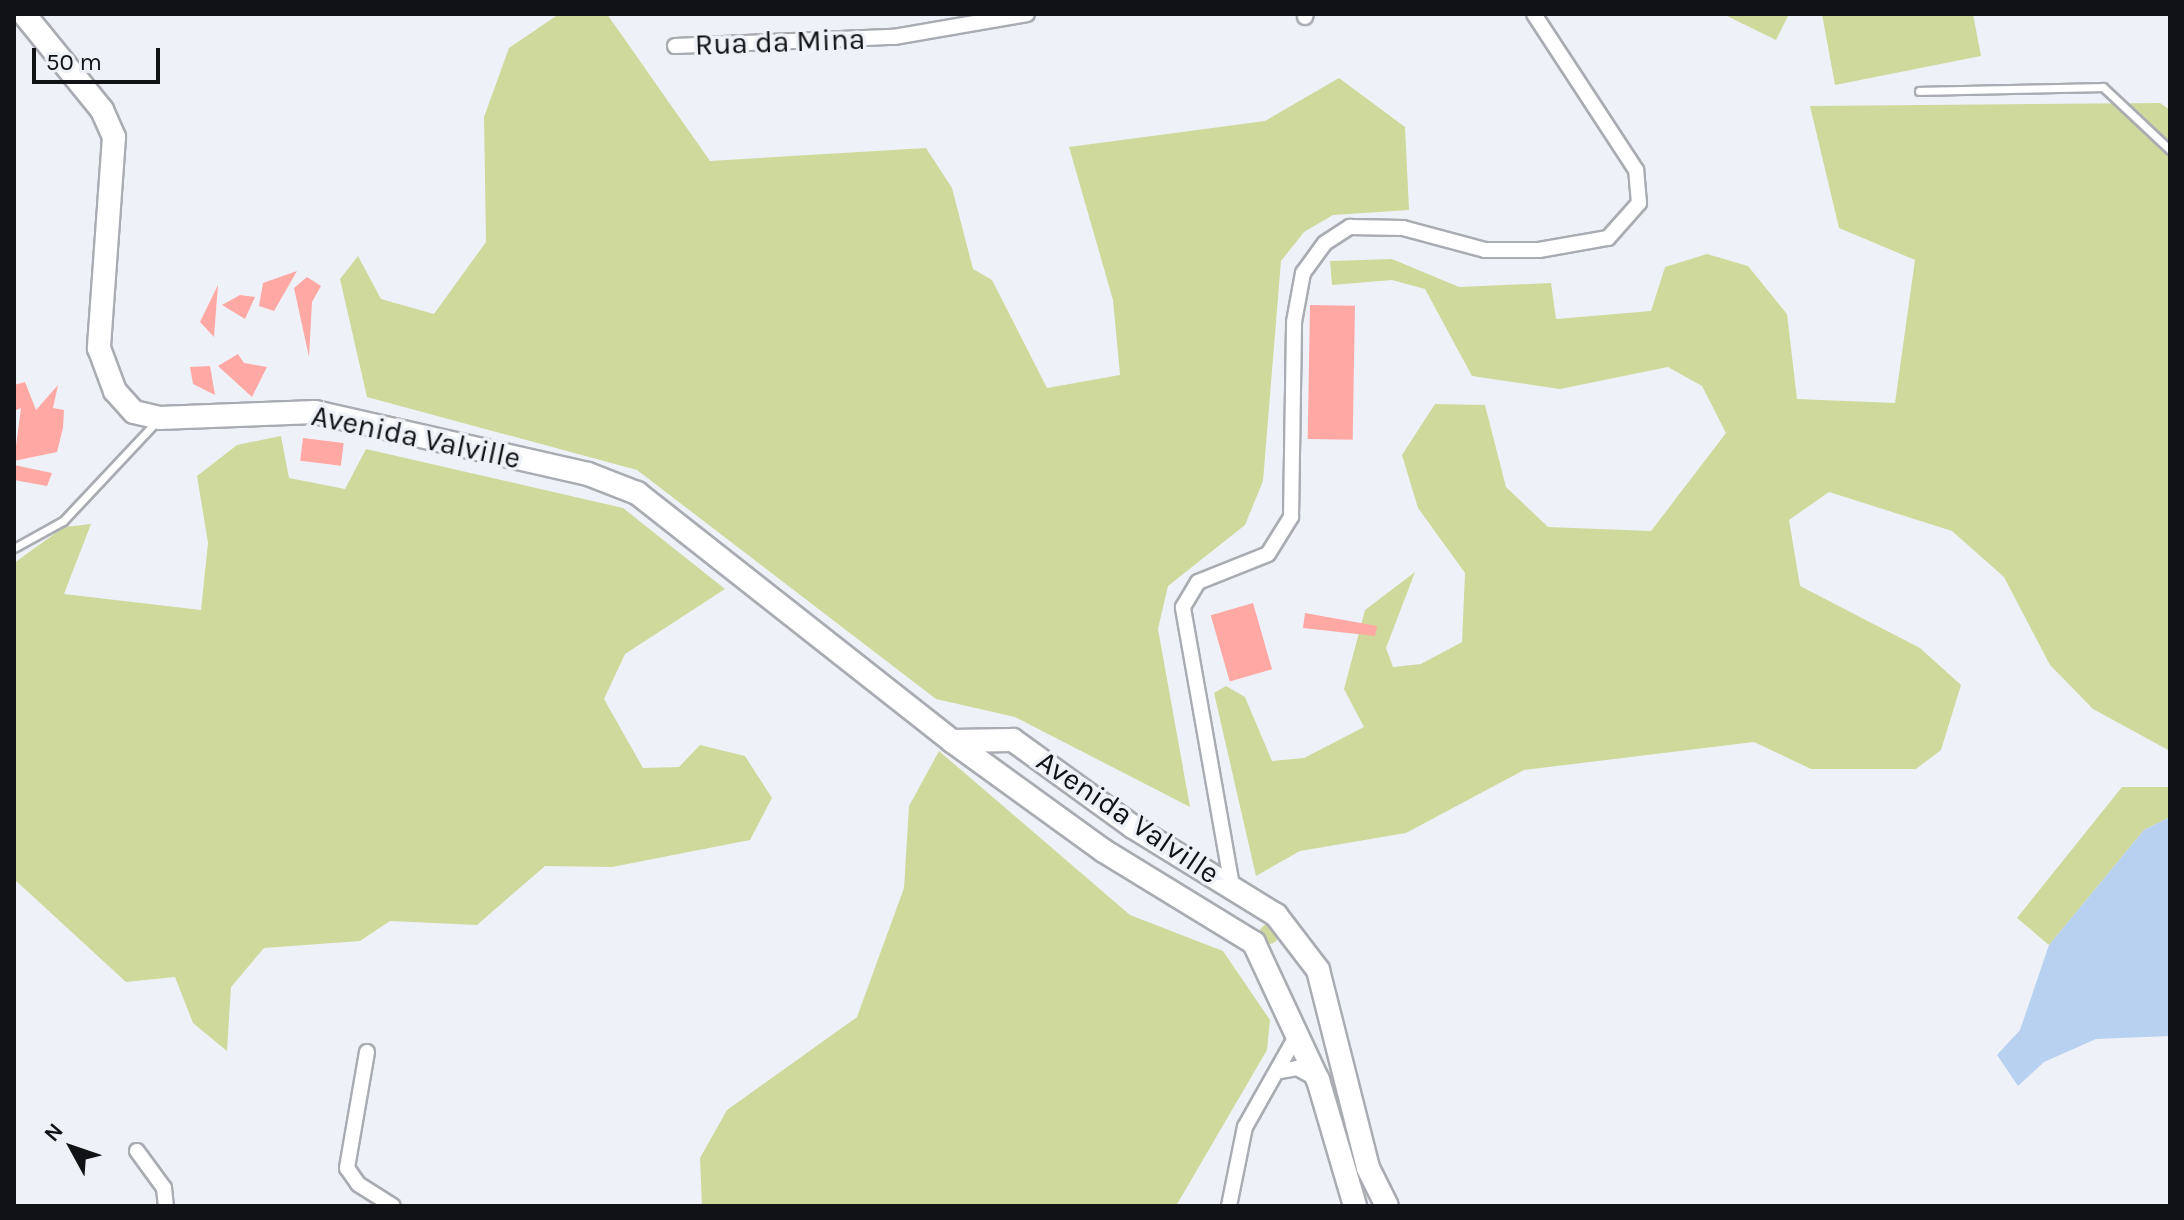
<!DOCTYPE html>
<style>
body{margin:0}
#map{position:relative;width:2184px;height:1220px;overflow:hidden;background:#eef2f8;font-family:Karla,sans-serif}
div>[style]{position:absolute}
.green>*{inset:0;background:#cfd99c}
.round{border-radius:50%}
.water>*{inset:0;background:#b8d1f0}
.building>*{inset:0;background:#ffa8a4;transform-origin:0 0}
.roads{filter:drop-shadow(2px 0 #a9acb2) drop-shadow(-2px 0 #a9acb2) drop-shadow(0 2px #a9acb2) drop-shadow(0 -2px #a9acb2)}
.lane>*{height:7px;margin:-3.5px;padding:0 3.5px;transform-origin:3.5px;border-radius:3.5px;background:#fff}
.street>*{height:14px;margin:-7px;padding:0 7px;transform-origin:7px;border-radius:7px;background:#fff}
.secondary>*{height:22px;margin:-11px;padding:0 11px;transform-origin:11px;border-radius:11px;background:#fff}
span{translate:-50% -50%;white-space:nowrap;text-align:center;line-height:1.15;-webkit-text-stroke:7px #eef2f8;paint-order:stroke}
.street-label{font-size:30px;color:#111215}
.frame{position:absolute;inset:0;border:16px solid #111215;pointer-events:none}
.north{position:absolute;left:32px;top:1108px;width:80px;height:80px;-webkit-text-stroke:6px #eef2f8;paint-order:stroke;rotate:310deg;font-size:22px;font-weight:700;line-height:32px;text-align:center;color:#111215}
.north::after{content:'';display:block;margin:auto;width:28px;height:36px;background:#111215;clip-path:polygon(50% 0,100% 100%,50% 72%,0 100%)}
.scale{position:absolute;left:32px;top:48px;width:128px;height:36px;box-sizing:border-box;border:4px solid #111215;border-top:0;padding-left:10px;font-size:24px;line-height:28px;white-space:nowrap;color:#111215;-webkit-text-stroke:6px #eef2f8;paint-order:stroke}
</style>
<div id="map">
<div class="green">
<div style="clip-path:polygon(559px 14px,607px 14px,710px 161px,926px 148px,952px 188px,973px 269px,992px 280px,1047px 388px,1120px 375px,1113px 300px,1069px 147px,1265px 121px,1339px 78px,1405px 127px,1409px 210px,1333px 215px,1304px 232px,1281px 261px,1263px 481px,1245px 525px,1168px 586px,1158px 629px,1190px 807px,1015px 717px,936px 699px,637px 470px,367px 397px,340px 279px,358px 256px,381px 299px,434px 314px,486px 242px,484px 117px,509px 48px)"></div>
<div style="clip-path:polygon(1723px 14px,1789px 14px,1776px 40px)"></div>
<div style="clip-path:polygon(1822px 14px,1973px 14px,1981px 56px,1835px 85px)"></div>
<div style="clip-path:polygon(2160px 103px,2170px 110px,2170px 751px,2093px 709px,2050px 665px,2004px 577px,1952px 531px,1829px 492px,1789px 520px,1800px 586px,1920px 648px,1961px 685px,1941px 750px,1916px 769px,1811px 769px,1754px 742px,1524px 770px,1406px 833px,1300px 851px,1256px 876px,1214px 693px,1226px 686px,1245px 697px,1272px 761px,1304px 758px,1364px 727px,1344px 689px,1365px 610px,1415px 572px,1386px 648px,1393px 667px,1421px 664px,1462px 642px,1465px 573px,1418px 508px,1402px 455px,1435px 404px,1485px 405px,1506px 487px,1548px 527px,1651px 531px,1726px 433px,1702px 386px,1668px 367px,1560px 389px,1472px 376px,1425px 289px,1392px 280px,1332px 285px,1330px 261px,1392px 259px,1459px 287px,1551px 283px,1556px 319px,1651px 311px,1665px 267px,1707px 254px,1748px 266px,1787px 314px,1797px 399px,1895px 403px,1915px 260px,1839px 228px,1810px 106px)"></div>
<div style="clip-path:polygon(281px 436px,289px 478px,345px 489px,366px 449px,623px 508px,725px 589px,625px 654px,604px 699px,643px 768px,679px 767px,700px 745px,745px 756px,772px 798px,750px 840px,612px 867px,545px 866px,477px 925px,390px 921px,360px 941px,264px 948px,231px 987px,227px 1051px,193px 1023px,175px 977px,126px 982px,14px 879px,14px 563px,64px 527px,91px 524px,64px 594px,201px 610px,208px 543px,197px 476px,237px 445px)"></div>
<div style="clip-path:polygon(939px 751px,1130px 915px,1223px 951px,1270px 1020px,1267px 1050px,1176px 1206px,702px 1206px,700px 1158px,727px 1110px,857px 1017px,904px 888px,909px 806px)"></div>
<div style="clip-path:polygon(2122px 787px,2170px 787px,2170px 817px,2144px 830px,2049px 945px,2017px 918px)"></div>
<div class="round" style="left:1259px;top:924px;width:20px;height:20px"></div>
</div>
<div class="water">
<div style="clip-path:polygon(2170px 817px,2170px 1036px,2096px 1039px,2044px 1062px,2018px 1086px,1997px 1055px,2020px 1030px,2049px 945px,2144px 830px)"></div>
</div>
<div class="building">
<div style="clip-path:polygon(297px 271px,274px 311px,259px 306px,263px 283px)"></div>
<div style="clip-path:polygon(307px 277px,321px 286px,312px 302px,309px 357px,294px 288px)"></div>
<div style="clip-path:polygon(218px 285px,214px 337px,200px 322px)"></div>
<div style="clip-path:polygon(240px 295px,255px 297px,245px 319px,222px 305px)"></div>
<div style="left:1310px;top:305px;width:45px;height:134px;rotate:1deg"></div>
<div style="clip-path:polygon(238px 354px,244px 363px,267px 367px,252px 397px,218px 366px)"></div>
<div style="clip-path:polygon(210px 366px,215px 395px,193px 384px,190px 367px)"></div>
<div style="clip-path:polygon(25px 382px,36px 410px,58px 385px,53px 408px,64px 410px,63px 428px,57px 452px,14px 461px,21px 408px,14px 411px,14px 385px)"></div>
<div style="left:303px;top:438px;width:41px;height:23px;rotate:7deg"></div>
<div style="clip-path:polygon(14px 465px,52px 473px,47px 486px,14px 480px)"></div>
<div style="left:1253px;top:603px;width:69px;height:44px;rotate:74deg"></div>
<div style="clip-path:polygon(1305px 613px,1377px 626px,1375px 636px,1303px 628px)"></div>
</div>
<div class="roads">
<div class="lane">
<div style="left:1919px;top:91px;width:184px;rotate:-1.2deg"></div>
<div style="left:2103px;top:87px;width:92px;rotate:43.2deg"></div>
<div style="left:14px;top:548px;width:56px;rotate:-28.9deg"></div>
<div style="left:63px;top:521px;width:134px;rotate:-46.8deg"></div>
</div>
<div class="street">
<div style="left:1305px;top:17px;width:3px;rotate:-72deg"></div>
<div style="left:675px;top:46px;width:219px;rotate:-2.4deg"></div>
<div style="left:894px;top:37px;width:135px;rotate:-9.8deg"></div>
<div style="left:1232px;top:886px;width:283px;rotate:-100deg"></div>
<div style="left:1183px;top:607px;width:29px;rotate:-59deg"></div>
<div style="left:1198px;top:582px;width:75px;rotate:-21.8deg"></div>
<div style="left:1268px;top:554px;width:44px;rotate:-58.1deg"></div>
<div style="left:1291px;top:517px;width:195px;rotate:-89.1deg"></div>
<div style="left:1294px;top:322px;width:50px;rotate:-79.6deg"></div>
<div style="left:1303px;top:273px;width:37px;rotate:-54deg"></div>
<div style="left:1325px;top:243px;width:30px;rotate:-33deg"></div>
<div style="left:1350px;top:227px;width:53px;rotate:1.1deg"></div>
<div style="left:1403px;top:228px;width:85px;rotate:15deg"></div>
<div style="left:1485px;top:250px;width:54px"></div>
<div style="left:1539px;top:250px;width:70px;rotate:-9.9deg"></div>
<div style="left:1608px;top:238px;width:47px;rotate:-48.5deg"></div>
<div style="left:1639px;top:203px;width:33px;rotate:-95deg"></div>
<div style="left:1636px;top:170px;width:186px;rotate:-123.2deg"></div>
<div style="left:367px;top:1052px;width:118px;rotate:99.8deg"></div>
<div style="left:347px;top:1168px;width:19px;rotate:55deg"></div>
<div style="left:358px;top:1184px;width:41px;rotate:32.2deg"></div>
<div style="left:1280px;top:1071px;width:17px;rotate:-10deg"></div>
<div style="left:1297px;top:1068px;width:23px;rotate:29deg"></div>
<div style="left:137px;top:1151px;width:46px;rotate:53.9deg"></div>
<div style="left:164px;top:1188px;width:18px;rotate:84deg"></div>
<div style="left:1229px;top:1206px;width:81px;rotate:-78.6deg"></div>
<div style="left:1245px;top:1127px;width:108px;rotate:-60.6deg"></div>
</div>
<div class="secondary">
<div style="left:24px;top:14px;width:124px;rotate:50.9deg"></div>
<div style="left:102px;top:110px;width:30px;rotate:66deg"></div>
<div style="left:114px;top:137px;width:212px;rotate:94.1deg"></div>
<div style="left:99px;top:348px;width:46px;rotate:69.6deg"></div>
<div style="left:115px;top:391px;width:28px;rotate:48deg"></div>
<div style="left:134px;top:412px;width:26px;rotate:13deg"></div>
<div style="left:159px;top:418px;width:156px;rotate:-2.2deg"></div>
<div style="left:315px;top:412px;width:280px;rotate:12.8deg"></div>
<div style="left:588px;top:474px;width:53px;rotate:21.2deg"></div>
<div style="left:637px;top:493px;width:401px;rotate:38.2deg"></div>
<div style="left:952px;top:741px;width:188px;rotate:35.9deg"></div>
<div style="left:1104px;top:851px;width:176px;rotate:31.5deg"></div>
<div style="left:1254px;top:943px;width:151px;rotate:65deg"></div>
<div style="left:1318px;top:1080px;width:131px;rotate:73.6deg"></div>
<div style="left:952px;top:741px;width:61px;rotate:-0.9deg"></div>
<div style="left:1013px;top:740px;width:148px;rotate:35.9deg"></div>
<div style="left:1133px;top:827px;width:168px;rotate:31.6deg"></div>
<div style="left:1276px;top:915px;width:69px;rotate:52.6deg"></div>
<div style="left:1318px;top:970px;width:204px;rotate:75.8deg"></div>
<div style="left:1368px;top:1168px;width:42px;rotate:63.4deg"></div>
</div>
</div>
<div class="street-label">
<span style="left:780px;top:42px;rotate:-2deg">Rua da Mina</span>
<span style="left:416px;top:437px;rotate:12deg">Avenida Valville</span>
<span style="left:1128px;top:817px;rotate:34deg">Avenida Valville</span>
</div>
<div class="frame"></div>
<div class="north">N</div>
<div class="scale">50 m</div>
</div>
